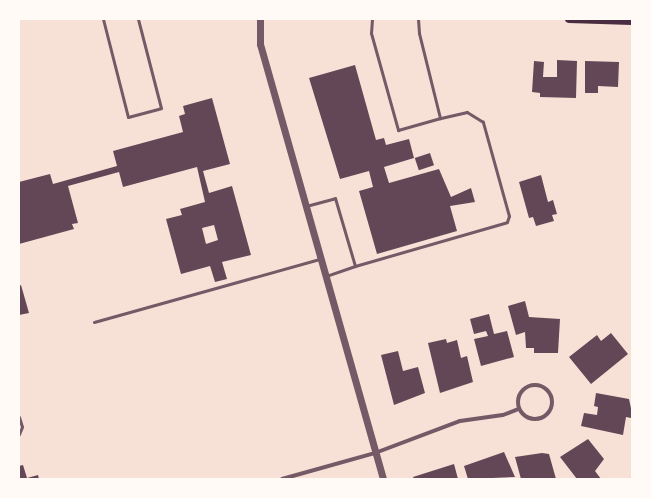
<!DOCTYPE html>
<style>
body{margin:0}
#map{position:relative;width:651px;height:498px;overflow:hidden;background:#f7e1d7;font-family:Spectral,serif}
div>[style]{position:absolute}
.building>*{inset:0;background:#644757;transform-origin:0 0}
.service>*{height:3px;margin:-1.5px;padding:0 1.5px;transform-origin:1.5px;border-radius:1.5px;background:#755966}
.minor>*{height:4px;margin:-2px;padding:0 2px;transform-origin:2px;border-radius:2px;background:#755966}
.minor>.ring{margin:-2px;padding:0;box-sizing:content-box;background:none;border:4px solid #755966;border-radius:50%}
.tertiary>*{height:7px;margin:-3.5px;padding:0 3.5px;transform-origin:3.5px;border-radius:3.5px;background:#755966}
.secondary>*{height:8px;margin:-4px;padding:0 4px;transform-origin:4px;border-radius:4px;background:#4a2c40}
span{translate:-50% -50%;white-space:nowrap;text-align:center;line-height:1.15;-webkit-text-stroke:4px #fffaf5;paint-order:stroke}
.frame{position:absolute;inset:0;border:20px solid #fffaf5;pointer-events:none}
</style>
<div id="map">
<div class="building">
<div style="clip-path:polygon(557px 60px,577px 61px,576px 98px,540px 97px,540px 93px,532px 92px,534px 61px,544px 62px,543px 77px,557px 77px)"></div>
<div style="clip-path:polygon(585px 61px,619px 62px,618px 87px,598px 86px,598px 93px,585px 93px)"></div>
<div style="clip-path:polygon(355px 65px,376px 140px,384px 138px,386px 145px,409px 139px,414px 158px,384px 167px,389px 183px,439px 169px,451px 197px,471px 188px,475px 202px,450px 206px,457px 231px,377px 254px,359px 191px,373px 187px,369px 171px,340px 179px,309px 78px)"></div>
<div style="clip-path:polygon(evenodd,212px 98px,230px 164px,203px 171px,209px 193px,232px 186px,251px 255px,222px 262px,227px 279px,215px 282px,210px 266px,181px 274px,166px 219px,182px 215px,180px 209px,205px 202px,197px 167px,123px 187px,119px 172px,68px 186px,78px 223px,72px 224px,74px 229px,19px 244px,19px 182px,50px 174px,53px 184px,117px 166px,113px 151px,183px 132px,179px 116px,185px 114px,183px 106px,212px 98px,214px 225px,218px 240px,206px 244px,202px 228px,214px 225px)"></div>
<div style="left:430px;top:153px;width:13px;height:16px;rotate:72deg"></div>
<div style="clip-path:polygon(541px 175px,548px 202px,553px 200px,557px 214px,552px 215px,554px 221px,536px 226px,533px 217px,529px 218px,519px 182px)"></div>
<div style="clip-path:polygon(21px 285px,29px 313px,19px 315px,19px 286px)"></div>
<div style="clip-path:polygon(525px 301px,529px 317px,560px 319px,558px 353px,534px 353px,534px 348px,526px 348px,525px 332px,516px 335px,508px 306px)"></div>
<div style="clip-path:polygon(489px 314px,494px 334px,507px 331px,514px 357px,481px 366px,474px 339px,488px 336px,486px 331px,474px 334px,470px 319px)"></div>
<div style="clip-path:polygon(611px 333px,628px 354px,591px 384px,569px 357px,597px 335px,601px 341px)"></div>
<div style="clip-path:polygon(446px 339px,447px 343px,457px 340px,461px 358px,467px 356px,473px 382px,440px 393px,428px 343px)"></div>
<div style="clip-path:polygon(398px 351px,403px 371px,418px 367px,425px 393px,394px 405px,381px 355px)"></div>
<div style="clip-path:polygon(596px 393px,629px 399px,632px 413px,631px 418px,626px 417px,623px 435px,581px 426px,584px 413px,597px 415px,598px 407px,594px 406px)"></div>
<div style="clip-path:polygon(588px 439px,604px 459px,595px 471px,601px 479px,577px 479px,560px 457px)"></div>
<div style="clip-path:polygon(504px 452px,515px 477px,468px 479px,464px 466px)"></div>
<div style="clip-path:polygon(542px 453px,549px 454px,556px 479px,521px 479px,515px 457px)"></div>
<div style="clip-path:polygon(454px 464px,458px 479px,414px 479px,413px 477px)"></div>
<div style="clip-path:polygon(23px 465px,27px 478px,38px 475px,39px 479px,19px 479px,19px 466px)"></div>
</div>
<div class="service">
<div style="left:103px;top:19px;width:101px;rotate:75.7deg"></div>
<div style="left:128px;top:117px;width:34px;rotate:-15deg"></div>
<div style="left:161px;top:108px;width:92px;rotate:-104.5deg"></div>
<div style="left:372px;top:19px;width:14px;rotate:94deg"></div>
<div style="left:371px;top:33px;width:101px;rotate:74.4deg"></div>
<div style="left:398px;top:130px;width:44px;rotate:-15.9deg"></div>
<div style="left:440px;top:118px;width:88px;rotate:-103.9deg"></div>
<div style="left:419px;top:33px;width:14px;rotate:-94deg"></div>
<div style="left:306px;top:206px;width:30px;rotate:-15deg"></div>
<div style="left:335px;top:198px;width:71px;rotate:73.6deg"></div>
<div style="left:355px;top:266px;width:31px;rotate:161deg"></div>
<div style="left:355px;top:266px;width:158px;rotate:-16.1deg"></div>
<div style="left:507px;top:222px;width:6px;rotate:-72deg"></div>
<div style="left:509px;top:216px;width:98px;rotate:-105.5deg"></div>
<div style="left:483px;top:122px;width:19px;rotate:-148deg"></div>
<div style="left:467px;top:112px;width:28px;rotate:167deg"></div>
<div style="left:94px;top:322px;width:235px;rotate:-15.6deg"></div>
<div style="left:19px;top:417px;width:10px;rotate:73deg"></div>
<div style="left:22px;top:427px;width:8px;rotate:113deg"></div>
</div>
<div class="minor">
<div class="ring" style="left:518px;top:385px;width:30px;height:30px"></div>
<div style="left:282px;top:479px;width:97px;rotate:-15.6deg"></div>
<div style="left:375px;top:453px;width:91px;rotate:-20.6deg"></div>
<div style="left:460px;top:421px;width:43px;rotate:-7.9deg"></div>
<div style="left:503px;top:415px;width:17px;rotate:-21deg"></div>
</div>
<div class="tertiary">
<div style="left:260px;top:19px;width:25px;rotate:90deg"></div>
<div style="left:260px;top:44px;width:452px;rotate:74.2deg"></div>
</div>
<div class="secondary">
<div style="left:569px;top:19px;width:63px;rotate:1.8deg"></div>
</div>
<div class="frame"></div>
</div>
